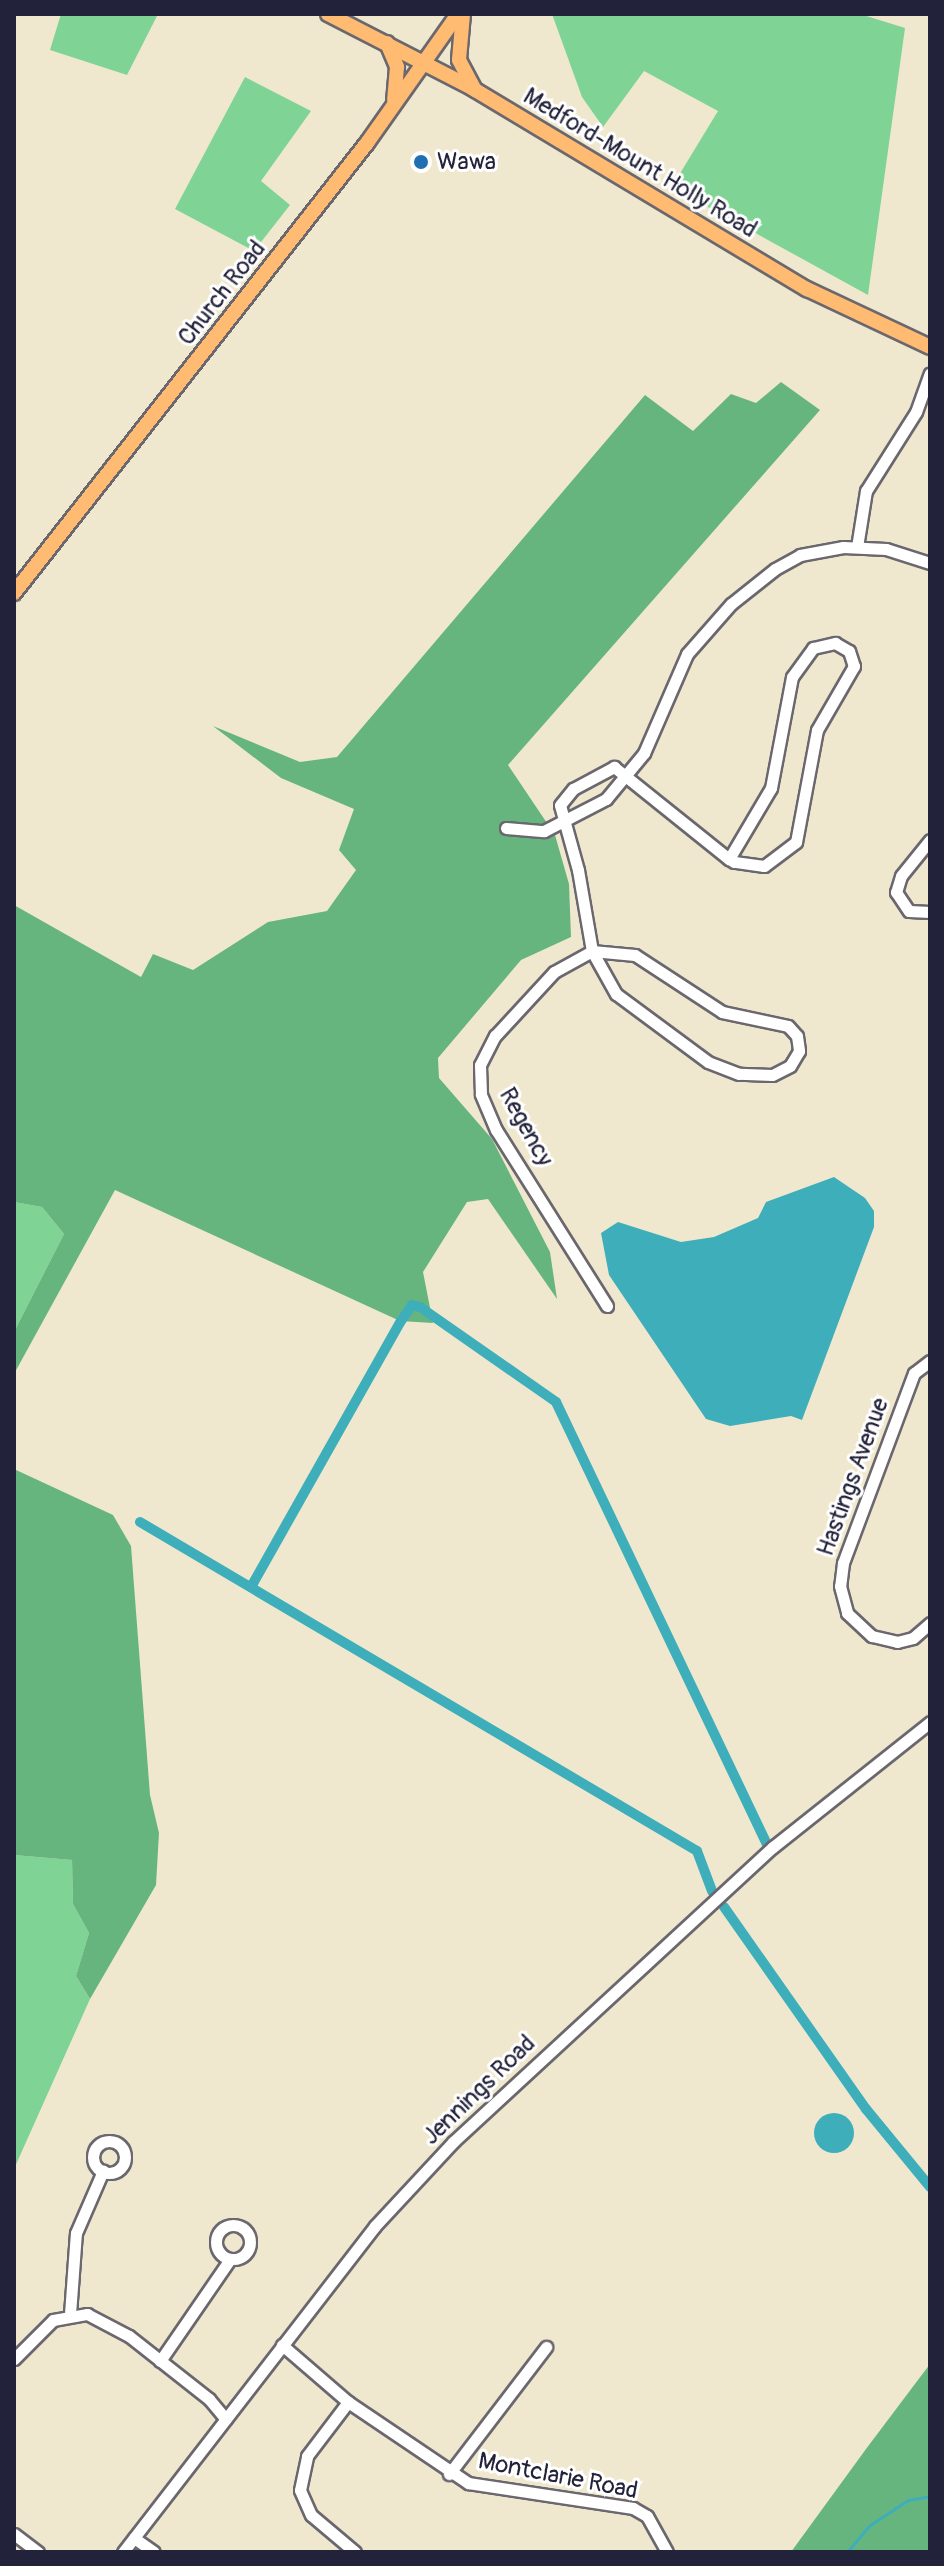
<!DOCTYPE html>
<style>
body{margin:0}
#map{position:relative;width:944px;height:2566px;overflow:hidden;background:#efe8ce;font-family:Pangolin,sans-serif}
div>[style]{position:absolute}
.green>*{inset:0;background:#7fd395}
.forest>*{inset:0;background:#67b57e}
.water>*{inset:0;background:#3faebb}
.round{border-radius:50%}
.stream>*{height:3px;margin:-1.5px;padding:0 1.5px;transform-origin:1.5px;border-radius:1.5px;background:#3faebb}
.canal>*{height:10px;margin:-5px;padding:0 5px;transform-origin:5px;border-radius:5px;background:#3faebb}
.roads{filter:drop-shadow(2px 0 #6a676e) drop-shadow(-2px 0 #6a676e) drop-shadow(0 2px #6a676e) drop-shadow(0 -2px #6a676e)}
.minor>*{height:11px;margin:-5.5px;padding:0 5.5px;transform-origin:5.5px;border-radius:5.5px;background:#fff}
.minor>.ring{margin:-5.5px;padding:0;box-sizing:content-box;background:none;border:11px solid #fff;border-radius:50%}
.major>*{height:14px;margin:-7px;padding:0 7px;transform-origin:7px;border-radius:7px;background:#ffbb71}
.dots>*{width:22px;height:22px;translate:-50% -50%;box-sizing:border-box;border:4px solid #fff;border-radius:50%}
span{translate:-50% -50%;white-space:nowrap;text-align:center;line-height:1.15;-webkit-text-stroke:6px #fff;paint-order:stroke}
.poi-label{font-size:24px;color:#22223b}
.left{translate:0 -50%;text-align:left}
.street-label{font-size:24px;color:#22223b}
.frame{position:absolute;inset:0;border:16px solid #22223b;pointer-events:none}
</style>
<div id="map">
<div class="green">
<div style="clip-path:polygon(61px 14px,158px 14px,127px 75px,50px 50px)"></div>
<div style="clip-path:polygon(552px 14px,860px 14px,905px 28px,868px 295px,708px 207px,676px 180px,718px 111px,644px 71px,603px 127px,582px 97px)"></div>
<div style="clip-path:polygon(245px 77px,311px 111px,261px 181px,290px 205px,254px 251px,175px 209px)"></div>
<div style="clip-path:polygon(14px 1202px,42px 1207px,64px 1234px,14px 1332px)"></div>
<div style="clip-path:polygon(14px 1855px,72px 1860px,73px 1904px,89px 1933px,76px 1976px,90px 1999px,14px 2169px)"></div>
</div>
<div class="forest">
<div style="clip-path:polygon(781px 382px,820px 410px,508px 765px,555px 835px,569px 884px,571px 937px,521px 960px,438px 1058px,439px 1078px,492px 1139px,550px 1252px,557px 1299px,488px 1199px,467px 1202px,423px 1272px,433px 1323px,400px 1321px,115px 1190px,14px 1374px,14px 1332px,64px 1234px,42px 1207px,14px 1202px,14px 905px,141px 977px,153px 954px,193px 970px,268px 922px,327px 911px,356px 870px,339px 850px,354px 809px,281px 778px,213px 726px,300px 762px,337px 757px,645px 395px,693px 431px,731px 394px,756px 403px)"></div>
<div style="clip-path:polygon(14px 1469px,113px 1515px,131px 1546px,150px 1795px,159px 1833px,156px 1885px,90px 1999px,76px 1976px,89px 1933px,73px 1904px,72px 1860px,14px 1855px)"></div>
<div style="clip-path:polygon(930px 2364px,930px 2550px,791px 2552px,866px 2449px)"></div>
</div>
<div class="water">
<div style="clip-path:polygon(834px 1177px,865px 1198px,874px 1211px,874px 1227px,802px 1420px,791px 1416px,730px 1426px,706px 1419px,609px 1275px,601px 1233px,618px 1222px,681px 1242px,714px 1237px,758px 1218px,766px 1202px)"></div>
<div class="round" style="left:814px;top:2113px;width:40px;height:40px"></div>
</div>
<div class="stream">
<div style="left:847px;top:2552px;width:35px;rotate:-50deg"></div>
<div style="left:870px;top:2525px;width:45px;rotate:-33.3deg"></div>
<div style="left:908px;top:2500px;width:22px;rotate:-10deg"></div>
</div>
<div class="canal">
<div style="left:140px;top:1522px;width:647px;rotate:30.57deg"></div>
<div style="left:697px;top:1851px;width:43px;rotate:69.4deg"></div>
<div style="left:251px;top:1587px;width:305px;rotate:-60.6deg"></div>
<div style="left:401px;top:1321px;width:19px;rotate:-55deg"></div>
<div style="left:412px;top:1305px;width:8px;rotate:14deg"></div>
<div style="left:420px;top:1307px;width:166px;rotate:34.9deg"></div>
<div style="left:556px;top:1402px;width:493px;rotate:64.5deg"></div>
<div style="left:724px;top:1907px;width:247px;rotate:54.9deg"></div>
<div style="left:866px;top:2109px;width:101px;rotate:50.6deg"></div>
</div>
<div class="roads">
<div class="minor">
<div style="left:857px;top:547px;width:57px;rotate:-80.9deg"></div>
<div style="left:866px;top:491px;width:93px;rotate:-57.7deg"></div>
<div style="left:916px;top:412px;width:41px;rotate:-70.3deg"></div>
<div style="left:835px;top:643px;width:16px;rotate:30deg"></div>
<div style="left:849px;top:651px;width:16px;rotate:72deg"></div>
<div style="left:854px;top:666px;width:74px;rotate:120deg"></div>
<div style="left:817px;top:730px;width:114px;rotate:100.6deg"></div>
<div style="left:796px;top:842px;width:40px;rotate:143deg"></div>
<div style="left:764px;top:866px;width:30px;rotate:-172deg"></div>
<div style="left:734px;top:862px;width:6px;rotate:-149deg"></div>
<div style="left:729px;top:859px;width:82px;rotate:-59.4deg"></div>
<div style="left:771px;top:788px;width:113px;rotate:-79.3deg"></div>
<div style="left:792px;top:677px;width:36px;rotate:-54deg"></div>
<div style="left:813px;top:648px;width:23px;rotate:-13deg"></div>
<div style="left:506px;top:828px;width:38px;rotate:5deg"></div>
<div style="left:544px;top:831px;width:70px;rotate:-27.3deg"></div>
<div style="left:606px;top:799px;width:60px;rotate:-50.4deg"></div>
<div style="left:644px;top:753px;width:108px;rotate:-66.5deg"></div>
<div style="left:687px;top:654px;width:67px;rotate:-48.7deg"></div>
<div style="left:731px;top:604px;width:56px;rotate:-38.5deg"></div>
<div style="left:775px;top:569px;width:29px;rotate:-29deg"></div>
<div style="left:800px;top:555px;width:44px;rotate:-10.5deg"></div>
<div style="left:843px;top:547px;width:43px;rotate:2.7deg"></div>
<div style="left:886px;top:549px;width:46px;rotate:17.7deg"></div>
<div style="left:930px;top:840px;width:46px;rotate:128.9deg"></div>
<div style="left:901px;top:876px;width:17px;rotate:107deg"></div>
<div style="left:896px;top:892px;width:23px;rotate:56deg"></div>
<div style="left:909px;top:911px;width:21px;rotate:3deg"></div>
<div style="left:592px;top:951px;width:43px;rotate:5.3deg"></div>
<div style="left:635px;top:955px;width:104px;rotate:33.2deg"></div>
<div style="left:722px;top:1012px;width:67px;rotate:12deg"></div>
<div style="left:788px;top:1026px;width:13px;rotate:48deg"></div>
<div style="left:797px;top:1036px;width:15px;rotate:82deg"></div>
<div style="left:799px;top:1051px;width:17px;rotate:121deg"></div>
<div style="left:790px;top:1066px;width:20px;rotate:153deg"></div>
<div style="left:772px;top:1075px;width:33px;rotate:-178deg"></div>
<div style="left:739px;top:1074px;width:33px;rotate:-159deg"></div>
<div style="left:708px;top:1062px;width:114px;rotate:-143.5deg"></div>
<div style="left:616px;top:994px;width:49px;rotate:-119.2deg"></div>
<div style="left:607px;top:1306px;width:208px;rotate:-122.2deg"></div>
<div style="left:496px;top:1130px;width:39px;rotate:-113deg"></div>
<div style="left:481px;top:1094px;width:29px;rotate:-92deg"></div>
<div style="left:480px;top:1065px;width:33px;rotate:-63deg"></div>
<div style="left:495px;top:1036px;width:87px;rotate:-47.3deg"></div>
<div style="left:554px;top:972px;width:43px;rotate:-28.9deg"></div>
<div style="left:592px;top:951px;width:82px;rotate:-99.8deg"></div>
<div style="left:578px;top:870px;width:67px;rotate:-105.5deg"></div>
<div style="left:560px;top:805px;width:21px;rotate:-51deg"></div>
<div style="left:573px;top:789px;width:47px;rotate:-28.2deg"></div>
<div style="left:614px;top:767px;width:147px;rotate:38.7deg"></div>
<div style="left:930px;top:1361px;width:20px;rotate:143deg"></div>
<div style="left:914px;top:1373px;width:203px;rotate:110.5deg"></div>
<div style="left:843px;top:1563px;width:23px;rotate:97deg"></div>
<div style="left:840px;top:1586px;width:28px;rotate:75deg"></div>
<div style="left:847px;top:1613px;width:34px;rotate:43deg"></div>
<div style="left:872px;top:1636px;width:26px;rotate:13deg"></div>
<div style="left:897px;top:1642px;width:16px;rotate:-14deg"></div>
<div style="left:913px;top:1638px;width:23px;rotate:-41deg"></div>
<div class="ring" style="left:93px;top:2141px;width:21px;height:21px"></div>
<div class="ring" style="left:216px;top:2225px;width:23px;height:23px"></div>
<div style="left:70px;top:2314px;width:81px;rotate:-85.8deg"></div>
<div style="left:76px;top:2233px;width:68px;rotate:-66.5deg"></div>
<div style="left:282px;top:2345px;width:87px;rotate:40.8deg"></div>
<div style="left:14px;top:2359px;width:55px;rotate:-45deg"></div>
<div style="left:53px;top:2320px;width:35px;rotate:-10deg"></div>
<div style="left:87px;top:2314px;width:47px;rotate:27.6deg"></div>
<div style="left:129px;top:2336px;width:102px;rotate:38.2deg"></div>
<div style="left:209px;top:2399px;width:26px;rotate:50deg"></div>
<div style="left:160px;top:2361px;width:124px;rotate:-55.5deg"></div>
<div style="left:449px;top:2474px;width:160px;rotate:-52.6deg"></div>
<div style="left:14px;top:2534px;width:30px;rotate:37deg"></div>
<div style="left:134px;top:2538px;width:24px;rotate:35deg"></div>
<div style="left:123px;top:2552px;width:412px;rotate:-52.3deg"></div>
<div style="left:375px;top:2226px;width:115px;rotate:-47.1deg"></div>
<div style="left:453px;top:2142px;width:435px;rotate:-42.7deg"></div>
<div style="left:773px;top:1847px;width:201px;rotate:-38.5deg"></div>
<div style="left:355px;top:2552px;width:57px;rotate:-139.9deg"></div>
<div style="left:311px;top:2515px;width:27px;rotate:-114deg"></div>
<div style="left:300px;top:2490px;width:35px;rotate:-78deg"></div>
<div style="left:307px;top:2456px;width:68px;rotate:-52.8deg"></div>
<div style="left:348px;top:2402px;width:145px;rotate:34deg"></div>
<div style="left:468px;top:2483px;width:167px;rotate:8.6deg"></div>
<div style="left:633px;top:2508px;width:16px;rotate:30deg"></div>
<div style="left:647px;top:2516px;width:41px;rotate:60.9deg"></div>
</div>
<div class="major">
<div style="left:328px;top:14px;width:162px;rotate:27.2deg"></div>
<div style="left:472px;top:88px;width:391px;rotate:31deg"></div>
<div style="left:807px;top:289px;width:136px;rotate:25.2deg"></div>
<div style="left:463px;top:14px;width:46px;rotate:95deg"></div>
<div style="left:459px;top:60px;width:34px;rotate:62deg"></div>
<div style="left:387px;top:43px;width:26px;rotate:67deg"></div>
<div style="left:397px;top:67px;width:33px;rotate:95deg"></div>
<div style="left:14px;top:593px;width:572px;rotate:-51.89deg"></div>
<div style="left:367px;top:143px;width:158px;rotate:-54.8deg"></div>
</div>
</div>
<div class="dots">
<div style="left:421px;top:162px;background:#1f6fb2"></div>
</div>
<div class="poi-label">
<span class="left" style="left:437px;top:162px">Wawa</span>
</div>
<div class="street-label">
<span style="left:640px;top:163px;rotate:31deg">Medford-Mount Holly Road</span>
<span style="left:222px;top:293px;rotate:-52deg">Church Road</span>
<span style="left:526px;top:1127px;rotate:61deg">Regency</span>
<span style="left:853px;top:1477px;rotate:-70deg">Hastings Avenue</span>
<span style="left:479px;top:2090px;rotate:-44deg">Jennings Road</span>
<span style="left:558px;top:2476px;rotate:11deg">Montclarie Road</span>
</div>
<div class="frame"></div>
</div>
